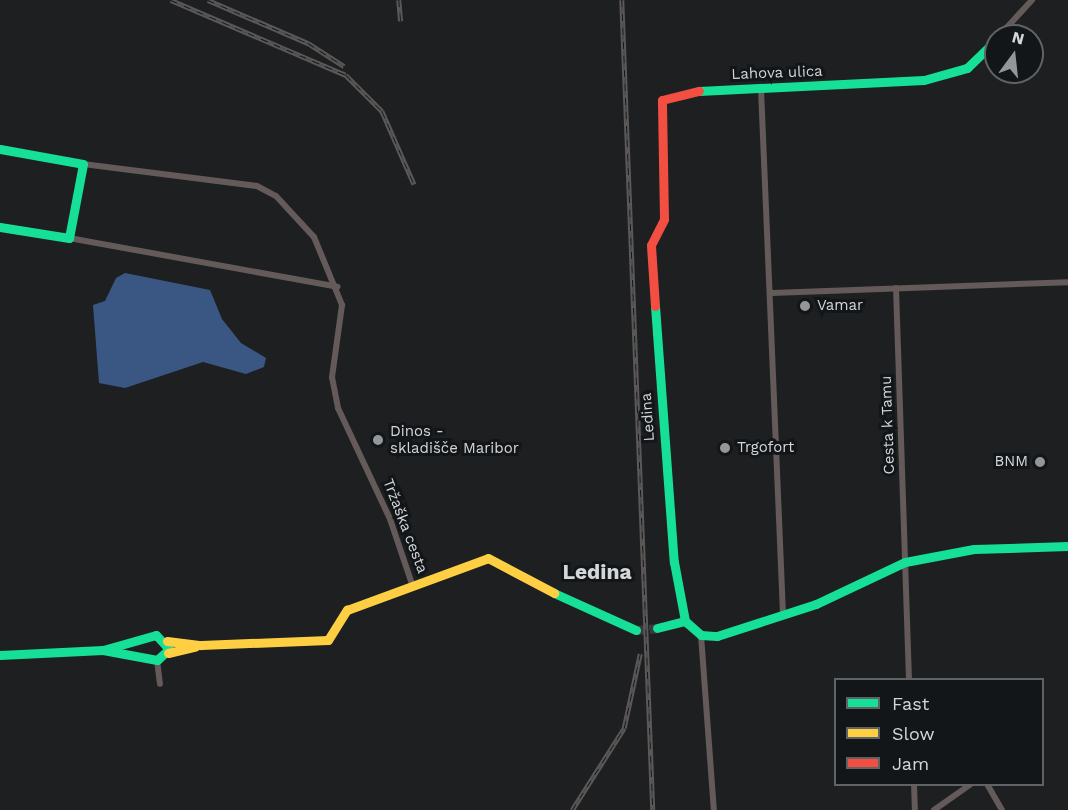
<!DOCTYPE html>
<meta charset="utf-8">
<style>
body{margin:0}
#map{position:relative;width:1068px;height:810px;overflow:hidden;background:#1d1f21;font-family:"Work Sans",sans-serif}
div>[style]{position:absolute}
.water>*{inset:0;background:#3a5783}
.secondary-tunnel>*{height:9px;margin-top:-4.5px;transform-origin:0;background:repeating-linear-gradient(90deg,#383b3d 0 9px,transparent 0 13.5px)}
.street>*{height:6px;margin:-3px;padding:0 3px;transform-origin:3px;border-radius:3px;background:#635a59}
.fast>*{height:9px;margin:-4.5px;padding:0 4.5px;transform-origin:4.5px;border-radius:4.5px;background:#16e098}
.slow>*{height:9px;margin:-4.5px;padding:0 4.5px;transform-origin:4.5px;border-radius:4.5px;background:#ffcf43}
.jam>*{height:9px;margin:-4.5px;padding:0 4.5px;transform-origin:4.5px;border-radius:4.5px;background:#f24e42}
.rail>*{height:4.5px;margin-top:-2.25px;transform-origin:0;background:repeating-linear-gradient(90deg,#121619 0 7px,#5b5858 0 14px);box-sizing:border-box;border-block:2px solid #5b5858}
.dots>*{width:16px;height:16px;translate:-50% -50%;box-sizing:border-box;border:3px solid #121619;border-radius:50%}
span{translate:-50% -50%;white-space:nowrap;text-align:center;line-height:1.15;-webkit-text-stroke:6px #121619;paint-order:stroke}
.street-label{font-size:15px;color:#d4d7d9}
.poi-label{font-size:15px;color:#d4d7d9}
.left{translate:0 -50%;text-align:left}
.right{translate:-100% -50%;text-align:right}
.district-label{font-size:21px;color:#d4d7d9;font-weight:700}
.legend{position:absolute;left:834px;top:678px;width:210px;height:108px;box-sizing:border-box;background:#121619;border:2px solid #606366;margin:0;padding:8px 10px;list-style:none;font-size:18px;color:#d4d7d9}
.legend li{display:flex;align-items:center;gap:12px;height:30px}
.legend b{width:30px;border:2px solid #606366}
.north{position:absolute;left:984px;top:24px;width:60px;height:60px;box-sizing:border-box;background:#121619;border:2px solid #606366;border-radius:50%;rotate:15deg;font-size:16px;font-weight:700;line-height:24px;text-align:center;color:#d4d7d9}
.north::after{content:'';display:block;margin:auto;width:21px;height:27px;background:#949799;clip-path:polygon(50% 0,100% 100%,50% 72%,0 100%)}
</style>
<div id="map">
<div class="water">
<div style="clip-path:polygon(125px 273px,210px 290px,222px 319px,241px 343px,266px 358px,264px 367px,246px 374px,203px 362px,125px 388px,99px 383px,93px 305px,105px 301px,116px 278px)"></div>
</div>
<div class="secondary-tunnel">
<div style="left:636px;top:630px;width:21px;rotate:-5deg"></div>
</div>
<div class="street">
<div style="left:999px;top:36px;width:49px;rotate:-47.5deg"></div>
<div style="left:761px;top:89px;width:525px;rotate:87.6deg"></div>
<div style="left:83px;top:164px;width:175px;rotate:7.2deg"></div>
<div style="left:257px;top:186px;width:21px;rotate:28deg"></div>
<div style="left:276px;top:196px;width:56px;rotate:47.2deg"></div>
<div style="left:314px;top:237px;width:74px;rotate:67.6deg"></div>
<div style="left:342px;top:305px;width:73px;rotate:97.9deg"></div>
<div style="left:332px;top:377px;width:32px;rotate:79deg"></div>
<div style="left:338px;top:408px;width:123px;rotate:64.9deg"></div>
<div style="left:390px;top:519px;width:72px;rotate:71.3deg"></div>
<div style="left:69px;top:238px;width:273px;rotate:10.3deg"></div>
<div style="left:896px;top:288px;width:392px;rotate:88.1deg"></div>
<div style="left:772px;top:293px;width:296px;rotate:-2.1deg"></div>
<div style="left:701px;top:635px;width:175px;rotate:85.8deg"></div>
<div style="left:157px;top:660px;width:24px;rotate:83deg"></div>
<div style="left:914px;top:784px;width:26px;rotate:88deg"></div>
<div style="left:987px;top:784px;width:30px;rotate:60deg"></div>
<div style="left:934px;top:810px;width:45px;rotate:-35.1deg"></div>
</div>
<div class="fast">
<div style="left:699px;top:91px;width:225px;rotate:-2.8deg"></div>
<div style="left:924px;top:80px;width:45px;rotate:-15.6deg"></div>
<div style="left:967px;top:68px;width:40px;rotate:-44deg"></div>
<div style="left:0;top:149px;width:84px;rotate:10.2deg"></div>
<div style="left:83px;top:164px;width:75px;rotate:100.7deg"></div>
<div style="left:69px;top:238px;width:70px;rotate:-170.9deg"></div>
<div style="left:655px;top:306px;width:257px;rotate:85.8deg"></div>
<div style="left:674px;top:562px;width:60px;rotate:79.4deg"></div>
<div style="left:554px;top:593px;width:90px;rotate:24.3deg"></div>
<div style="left:657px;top:628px;width:29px;rotate:-14deg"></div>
<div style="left:685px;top:621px;width:21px;rotate:41deg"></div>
<div style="left:701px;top:635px;width:16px;rotate:4deg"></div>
<div style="left:717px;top:636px;width:104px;rotate:-17.9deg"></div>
<div style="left:816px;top:604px;width:98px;rotate:-25.3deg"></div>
<div style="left:905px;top:562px;width:70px;rotate:-10.7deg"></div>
<div style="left:974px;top:549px;width:94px;rotate:-1.8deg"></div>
<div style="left:0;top:655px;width:103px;rotate:-2.8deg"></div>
<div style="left:103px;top:650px;width:55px;rotate:-15.8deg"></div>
<div style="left:156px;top:635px;width:19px;rotate:47deg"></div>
<div style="left:169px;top:649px;width:16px;rotate:137deg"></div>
<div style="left:157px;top:660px;width:55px;rotate:-169.5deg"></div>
</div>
<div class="slow">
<div style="left:167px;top:641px;width:34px;rotate:7deg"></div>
<div style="left:201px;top:645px;width:127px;rotate:-2.3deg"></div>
<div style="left:328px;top:640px;width:36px;rotate:-58deg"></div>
<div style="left:347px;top:610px;width:150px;rotate:-20.2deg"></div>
<div style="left:488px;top:558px;width:75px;rotate:27.9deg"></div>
<div style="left:168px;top:653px;width:28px;rotate:-13deg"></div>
</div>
<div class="jam">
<div style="left:655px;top:306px;width:61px;rotate:-93.8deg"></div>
<div style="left:651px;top:245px;width:29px;rotate:-63deg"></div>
<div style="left:664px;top:219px;width:119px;rotate:-91deg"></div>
<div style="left:662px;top:100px;width:38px;rotate:-14deg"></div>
</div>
<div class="rail">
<div style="left:171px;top:0;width:190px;rotate:23.2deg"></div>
<div style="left:346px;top:75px;width:51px;rotate:45deg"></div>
<div style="left:382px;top:111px;width:80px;rotate:66.3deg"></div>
<div style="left:208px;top:0;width:109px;rotate:23.3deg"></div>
<div style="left:308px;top:43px;width:43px;rotate:32.6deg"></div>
<div style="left:399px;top:0;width:21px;rotate:85deg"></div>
<div style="left:622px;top:0;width:811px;rotate:87.81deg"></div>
<div style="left:572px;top:810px;width:97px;rotate:-57.6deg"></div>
<div style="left:624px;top:728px;width:76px;rotate:-77.8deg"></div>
</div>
<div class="dots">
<div style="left:805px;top:306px;background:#949799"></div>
<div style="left:378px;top:440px;background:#949799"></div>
<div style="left:725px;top:448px;background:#949799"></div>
<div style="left:1040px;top:462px;background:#949799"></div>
</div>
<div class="street-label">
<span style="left:777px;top:73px;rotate:-2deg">Lahova ulica</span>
<span style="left:648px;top:417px;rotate:-94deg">Ledina</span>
<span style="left:888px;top:425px;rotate:-92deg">Cesta k Tamu</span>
<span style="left:405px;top:526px;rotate:69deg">Tržaška cesta</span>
</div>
<div class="poi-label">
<span class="left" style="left:817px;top:306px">Vamar</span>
<span class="left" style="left:390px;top:440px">Dinos -<br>skladišče Maribor</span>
<span class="left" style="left:737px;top:448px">Trgofort</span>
<span class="right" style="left:1028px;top:462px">BNM</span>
</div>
<div class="district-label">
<span style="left:597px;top:572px">Ledina</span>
</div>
<ul class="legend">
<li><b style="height:8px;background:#16e098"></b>Fast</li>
<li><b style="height:8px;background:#ffcf43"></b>Slow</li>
<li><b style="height:8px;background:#f24e42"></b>Jam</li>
</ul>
<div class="north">N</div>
</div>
